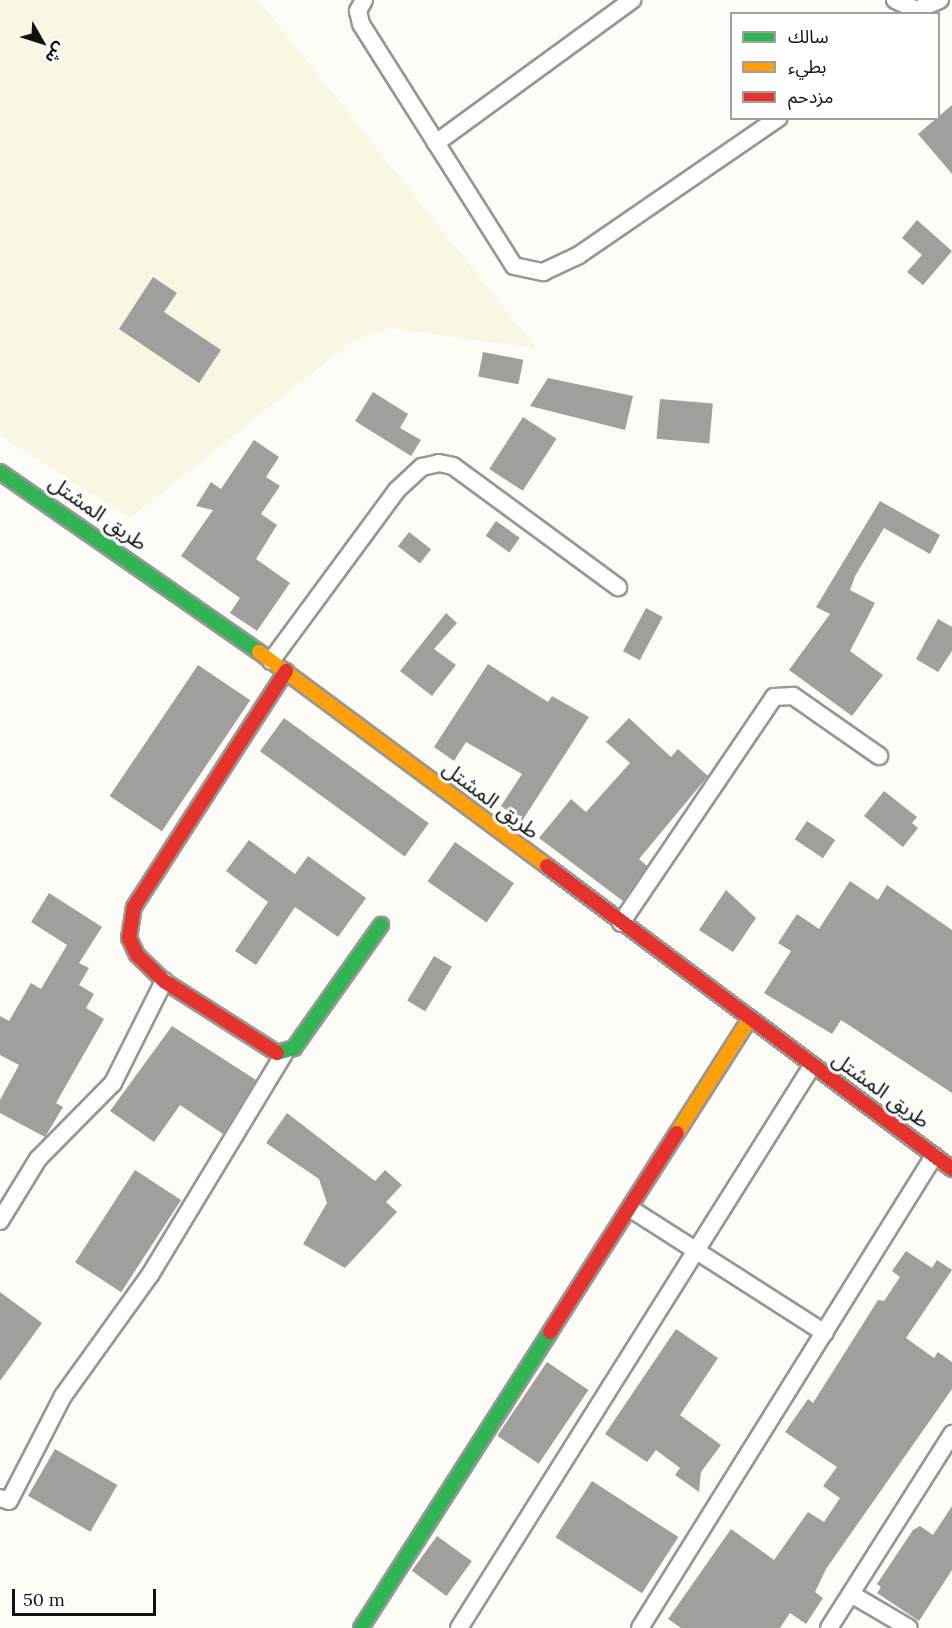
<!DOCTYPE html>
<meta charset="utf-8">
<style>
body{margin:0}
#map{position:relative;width:952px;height:1628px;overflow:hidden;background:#fdfcf7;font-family:Lora,"Noto Sans Arabic",serif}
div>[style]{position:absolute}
.farmland>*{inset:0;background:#f9f7e4}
.building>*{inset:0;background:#a19f9c;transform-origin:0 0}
.roads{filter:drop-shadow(2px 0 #979795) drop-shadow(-2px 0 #979795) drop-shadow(0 2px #979795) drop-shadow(0 -2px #979795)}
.street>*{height:16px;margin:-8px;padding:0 8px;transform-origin:8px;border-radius:8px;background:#fffffe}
.fast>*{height:14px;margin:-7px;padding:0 7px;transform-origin:7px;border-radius:7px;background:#30b455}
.slow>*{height:14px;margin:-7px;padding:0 7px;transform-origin:7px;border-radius:7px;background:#ff9f0a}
.jam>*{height:14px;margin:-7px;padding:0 7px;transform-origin:7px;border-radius:7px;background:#e5322d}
span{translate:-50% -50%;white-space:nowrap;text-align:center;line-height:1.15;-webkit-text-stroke:6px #fff;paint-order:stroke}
.street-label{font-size:21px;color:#111}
.legend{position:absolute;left:730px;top:12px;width:210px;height:108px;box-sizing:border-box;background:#fff;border:2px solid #a0a0a0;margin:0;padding:8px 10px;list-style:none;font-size:18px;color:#111}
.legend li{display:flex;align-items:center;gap:12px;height:30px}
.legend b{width:30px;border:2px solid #a0a0a0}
.north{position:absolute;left:12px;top:12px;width:60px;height:60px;-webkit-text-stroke:4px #fff;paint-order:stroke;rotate:129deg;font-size:16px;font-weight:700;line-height:24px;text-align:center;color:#111}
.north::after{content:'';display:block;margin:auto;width:21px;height:27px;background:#111;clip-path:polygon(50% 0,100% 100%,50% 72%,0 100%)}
.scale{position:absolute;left:12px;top:1589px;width:144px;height:27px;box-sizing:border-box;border:3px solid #111;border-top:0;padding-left:8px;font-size:18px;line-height:21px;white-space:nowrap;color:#111;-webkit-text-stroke:4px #fff;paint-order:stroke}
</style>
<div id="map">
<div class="farmland">
<div style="clip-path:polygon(0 0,258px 0,536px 348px,390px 328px,355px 339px,130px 518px,0 435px)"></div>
</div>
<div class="building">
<div style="clip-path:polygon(952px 105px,952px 174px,918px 134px)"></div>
<div style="clip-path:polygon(917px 220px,952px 251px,923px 285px,907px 272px,922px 255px,902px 238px)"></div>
<div style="clip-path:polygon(153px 277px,177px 293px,164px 312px,221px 350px,199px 383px,119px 329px)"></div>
<div style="left:483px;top:352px;width:41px;height:25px;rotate:11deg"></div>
<div style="clip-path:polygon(548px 378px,633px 396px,625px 430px,530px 406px)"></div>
<div style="clip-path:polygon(373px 392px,408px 414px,400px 428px,421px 440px,411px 456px,355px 421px)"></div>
<div style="left:660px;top:399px;width:53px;height:40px;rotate:5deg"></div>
<div style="left:523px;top:417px;width:40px;height:62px;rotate:33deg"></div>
<div style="clip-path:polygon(254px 440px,279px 457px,266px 477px,280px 486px,261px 514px,277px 525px,256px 559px,290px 583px,257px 631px,230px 613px,240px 598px,181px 556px,213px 510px,196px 506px,211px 482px,221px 489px)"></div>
<div style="clip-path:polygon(880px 501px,940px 535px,930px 554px,884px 528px,855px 576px,850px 590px,875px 603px,850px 651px,883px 675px,852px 716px,789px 670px,830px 614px,816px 607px)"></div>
<div style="left:496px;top:521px;width:29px;height:18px;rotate:35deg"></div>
<div style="left:409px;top:532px;width:28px;height:18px;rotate:38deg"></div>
<div style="left:646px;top:608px;width:19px;height:49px;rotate:28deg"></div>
<div style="clip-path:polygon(446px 613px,457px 623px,434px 649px,456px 665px,432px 696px,400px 671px)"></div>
<div style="clip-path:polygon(938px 619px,952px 627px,952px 651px,938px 672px,916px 659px)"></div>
<div style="clip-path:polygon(488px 664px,548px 702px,552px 696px,589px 717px,522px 821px,501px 806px,522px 774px,466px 742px,454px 761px,434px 747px)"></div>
<div style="left:198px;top:665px;width:63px;height:158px;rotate:34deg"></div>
<div style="left:284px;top:718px;width:179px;height:41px;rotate:36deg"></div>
<div style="clip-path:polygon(629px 718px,671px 757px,678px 749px,708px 776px,639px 859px,647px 866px,623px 901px,539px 838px,571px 799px,586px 812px,630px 763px,606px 742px)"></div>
<div style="clip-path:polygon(884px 791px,917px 817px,912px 823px,918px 828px,903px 847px,864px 816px)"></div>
<div style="left:807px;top:821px;width:34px;height:22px;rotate:34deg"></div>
<div style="clip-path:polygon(249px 840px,295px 874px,308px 856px,366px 898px,338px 937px,295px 907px,256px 965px,235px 951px,268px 902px,226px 871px)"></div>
<div style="left:455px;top:842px;width:72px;height:48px;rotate:35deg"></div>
<div style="clip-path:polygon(850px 881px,878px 900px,887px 885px,952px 930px,952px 1093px,841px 1020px,832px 1034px,764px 993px,791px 951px,778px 943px,797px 914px,819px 929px)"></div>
<div style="clip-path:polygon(726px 890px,756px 918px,733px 952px,699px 930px)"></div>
<div style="clip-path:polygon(49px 893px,102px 927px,79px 963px,89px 968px,79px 985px,94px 994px,86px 1008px,104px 1019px,56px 1103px,63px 1107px,45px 1137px,0 1113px,0 1100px,19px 1065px,0 1055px,0 1016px,9px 1021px,31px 983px,41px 989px,67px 945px,31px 922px)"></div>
<div style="left:434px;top:956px;width:21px;height:52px;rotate:31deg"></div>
<div style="clip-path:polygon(172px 1026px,256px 1080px,223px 1134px,180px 1105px,154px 1142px,110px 1111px)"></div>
<div style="clip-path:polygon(287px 1113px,375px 1181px,385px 1170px,402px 1185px,386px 1202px,397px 1212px,345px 1268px,303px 1244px,327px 1203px,319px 1179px,266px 1143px)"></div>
<div style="left:135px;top:1170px;width:55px;height:110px;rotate:33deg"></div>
<div style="clip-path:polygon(906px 1251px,932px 1268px,937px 1260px,952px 1270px,906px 1338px,934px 1358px,938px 1352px,952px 1362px,952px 1389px,826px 1569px,815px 1592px,823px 1598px,806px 1624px,790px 1613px,780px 1628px,681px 1628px,668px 1619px,731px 1529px,774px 1560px,808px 1512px,824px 1522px,840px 1498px,823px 1486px,837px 1467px,785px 1432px,808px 1399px,813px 1403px,878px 1300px,884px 1301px,900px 1277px,892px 1271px)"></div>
<div style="clip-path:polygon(0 1292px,42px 1323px,0 1381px)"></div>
<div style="clip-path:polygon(676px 1329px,718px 1358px,680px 1415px,721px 1445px,701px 1472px,699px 1492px,675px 1475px,680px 1468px,656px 1450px,647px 1462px,605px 1434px)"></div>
<div style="left:547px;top:1362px;width:50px;height:89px;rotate:34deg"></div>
<div style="left:55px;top:1449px;width:72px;height:54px;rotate:30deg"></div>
<div style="left:592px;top:1481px;width:103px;height:67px;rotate:33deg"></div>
<div style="clip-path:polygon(952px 1506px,952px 1570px,919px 1621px,877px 1593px,881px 1587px,877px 1584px,913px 1530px,920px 1526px,933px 1535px)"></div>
<div style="left:437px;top:1536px;width:43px;height:43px;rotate:36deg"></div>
</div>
<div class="roads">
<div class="street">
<div style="left:364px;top:0;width:13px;rotate:119deg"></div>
<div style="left:358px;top:11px;width:13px;rotate:77deg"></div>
<div style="left:361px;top:24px;width:286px;rotate:57.7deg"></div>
<div style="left:514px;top:266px;width:30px;rotate:12deg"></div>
<div style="left:543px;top:272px;width:40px;rotate:-25deg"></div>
<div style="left:579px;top:255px;width:242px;rotate:-34.5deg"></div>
<div style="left:895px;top:0;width:23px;rotate:25deg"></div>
<div style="left:916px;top:10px;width:26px;rotate:-23deg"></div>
<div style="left:436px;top:143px;width:243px;rotate:-36.1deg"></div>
<div style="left:271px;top:661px;width:212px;rotate:-53.6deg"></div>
<div style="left:397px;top:490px;width:34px;rotate:-43deg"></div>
<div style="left:422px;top:467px;width:17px;rotate:-13deg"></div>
<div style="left:439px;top:463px;width:14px;rotate:12deg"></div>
<div style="left:453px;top:466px;width:205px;rotate:36.3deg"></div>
<div style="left:621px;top:923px;width:273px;rotate:-55.9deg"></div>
<div style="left:774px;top:697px;width:19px;rotate:-3deg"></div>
<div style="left:793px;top:696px;width:105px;rotate:34.9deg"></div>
<div style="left:631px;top:1209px;width:230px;rotate:32.6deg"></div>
<div style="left:0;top:1221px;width:73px;rotate:-58.5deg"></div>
<div style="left:38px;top:1159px;width:107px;rotate:-45.4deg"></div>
<div style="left:113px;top:1083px;width:114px;rotate:-63.4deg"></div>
<div style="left:0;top:1498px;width:9px;rotate:18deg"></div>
<div style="left:9px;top:1501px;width:118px;rotate:-62.8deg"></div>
<div style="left:63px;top:1396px;width:149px;rotate:-54.3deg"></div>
<div style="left:150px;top:1275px;width:258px;rotate:-58.8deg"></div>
<div style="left:851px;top:1594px;width:67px;rotate:30.4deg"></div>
<div style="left:459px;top:1628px;width:664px;rotate:-57.87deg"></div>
<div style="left:640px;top:1628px;width:556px;rotate:-58.08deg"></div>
<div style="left:829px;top:1628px;width:230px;rotate:-57.6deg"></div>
</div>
<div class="fast">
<div style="left:0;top:472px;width:315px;rotate:34.8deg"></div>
<div style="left:277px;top:1053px;width:18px;rotate:-16deg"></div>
<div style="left:294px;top:1048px;width:151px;rotate:-54.7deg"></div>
<div style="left:361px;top:1628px;width:351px;rotate:-57.4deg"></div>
</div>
<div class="slow">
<div style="left:259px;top:652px;width:359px;rotate:36.6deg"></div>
<div style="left:677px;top:1133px;width:134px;rotate:-57.5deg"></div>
</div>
<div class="jam">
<div style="left:547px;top:866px;width:506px;rotate:36.8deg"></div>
<div style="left:277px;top:1053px;width:134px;rotate:-147.5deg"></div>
<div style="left:164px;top:981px;width:37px;rotate:-136deg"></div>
<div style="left:137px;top:955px;width:19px;rotate:-115deg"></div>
<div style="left:129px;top:938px;width:31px;rotate:-81deg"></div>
<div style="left:134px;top:907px;width:281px;rotate:-57.2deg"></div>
<div style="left:550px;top:1332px;width:236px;rotate:-57.5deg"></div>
</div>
</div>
<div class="street-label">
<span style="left:98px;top:513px;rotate:35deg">طريق المشتل</span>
<span style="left:491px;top:800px;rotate:37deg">طريق المشتل</span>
<span style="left:881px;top:1090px;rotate:36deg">طريق المشتل</span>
</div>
<ul class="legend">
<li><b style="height:8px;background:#30b455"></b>سالك</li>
<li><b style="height:8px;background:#ff9f0a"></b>بطيء</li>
<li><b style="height:8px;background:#e5322d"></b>مزدحم</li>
</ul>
<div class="north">ش</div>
<div class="scale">50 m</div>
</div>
